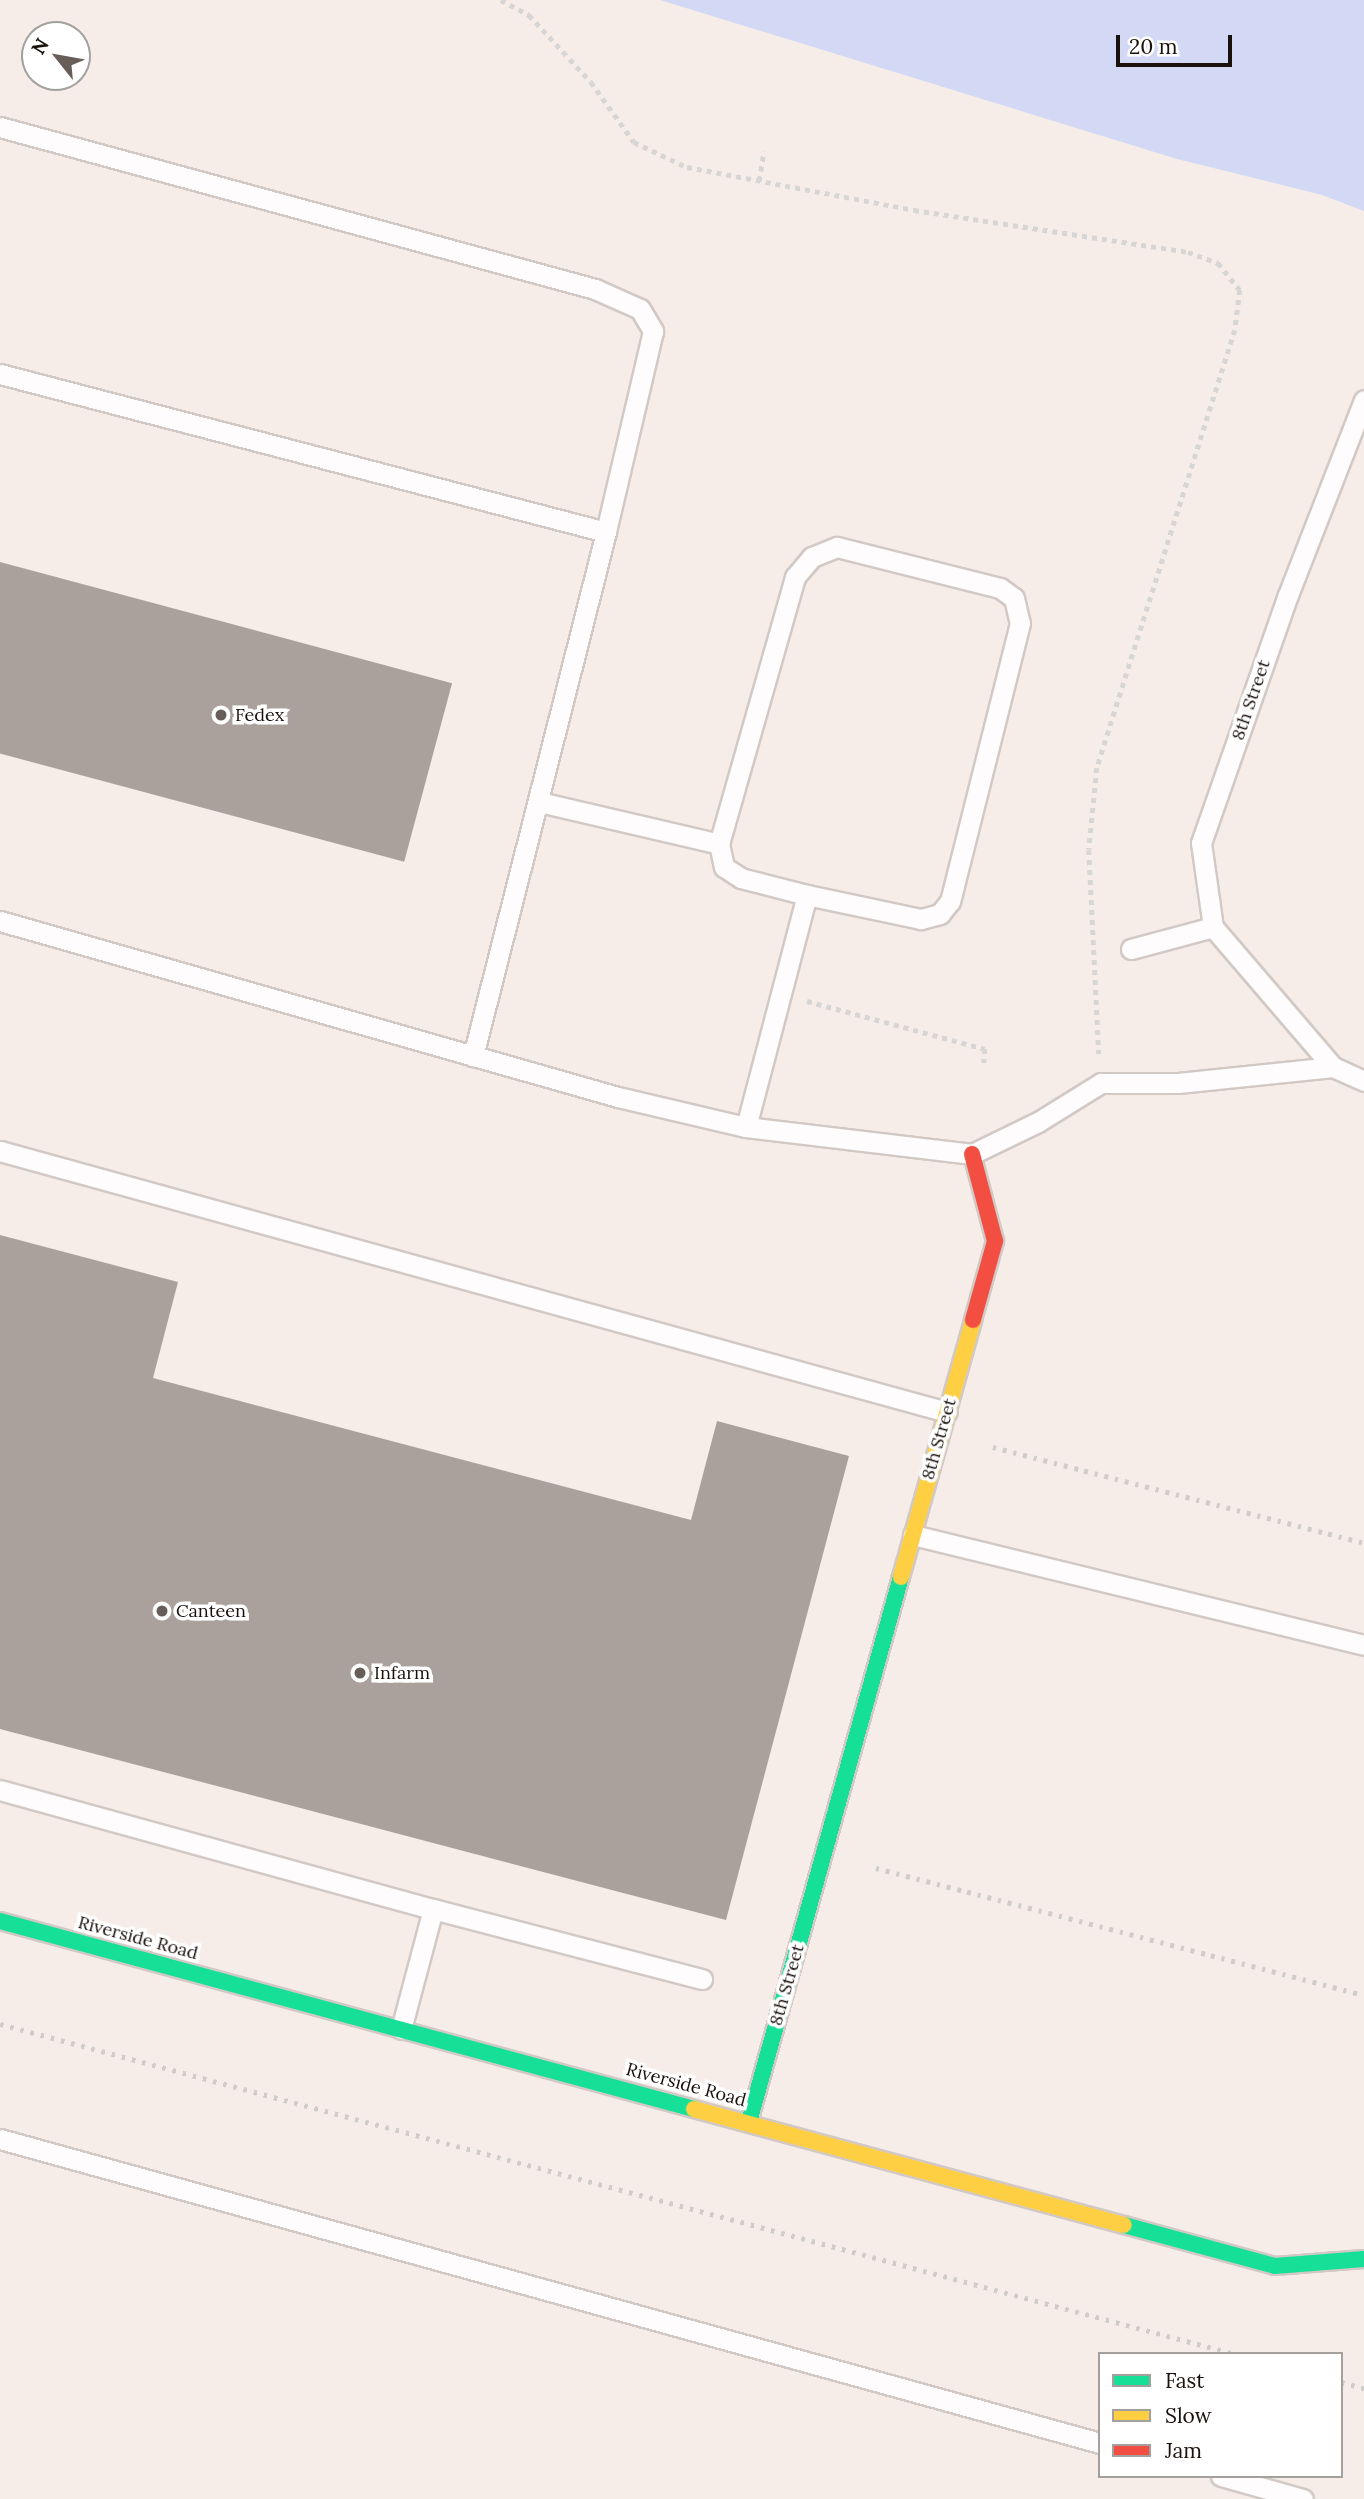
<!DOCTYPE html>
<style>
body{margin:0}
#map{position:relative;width:1364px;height:2499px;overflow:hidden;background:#f6ede9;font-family:Lora,serif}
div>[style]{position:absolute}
.water>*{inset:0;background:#d3d9f4}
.building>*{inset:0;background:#aaa19d;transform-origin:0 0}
.path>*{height:4.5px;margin-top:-2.25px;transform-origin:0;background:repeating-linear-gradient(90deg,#d8d5d5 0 5px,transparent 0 10px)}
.roads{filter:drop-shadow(2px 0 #d2c9c5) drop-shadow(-2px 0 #d2c9c5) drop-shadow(0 2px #d2c9c5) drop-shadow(0 -2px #d2c9c5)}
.lane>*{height:19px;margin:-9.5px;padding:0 9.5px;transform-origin:9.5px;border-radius:9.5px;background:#fefcfc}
.fast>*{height:16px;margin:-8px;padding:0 8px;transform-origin:8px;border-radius:8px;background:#16e098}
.slow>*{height:16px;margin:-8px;padding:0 8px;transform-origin:8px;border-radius:8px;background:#ffcf43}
.jam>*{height:16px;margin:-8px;padding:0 8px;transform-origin:8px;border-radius:8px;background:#f24e42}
.rail>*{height:5px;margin-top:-2.5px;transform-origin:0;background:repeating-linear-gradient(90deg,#cfccca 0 3.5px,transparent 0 10.5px)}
.dots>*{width:19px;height:19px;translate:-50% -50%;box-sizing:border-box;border:4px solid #fff;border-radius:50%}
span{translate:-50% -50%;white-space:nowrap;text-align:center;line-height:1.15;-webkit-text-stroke:7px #fff;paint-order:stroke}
.street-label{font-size:18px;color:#1a110d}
.poi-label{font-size:18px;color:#1a110d}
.left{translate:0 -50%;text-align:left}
.legend{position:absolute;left:1098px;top:2352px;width:245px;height:126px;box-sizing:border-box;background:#fff;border:2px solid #a3a09e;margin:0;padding:9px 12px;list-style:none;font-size:21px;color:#1a110d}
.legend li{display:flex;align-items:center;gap:14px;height:35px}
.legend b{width:35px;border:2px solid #a3a09e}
.north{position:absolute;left:21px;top:21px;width:70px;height:70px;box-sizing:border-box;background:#fff;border:2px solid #a3a09e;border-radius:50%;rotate:301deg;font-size:19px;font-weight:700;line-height:28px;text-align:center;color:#1a110d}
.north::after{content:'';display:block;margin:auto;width:24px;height:32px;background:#675e5a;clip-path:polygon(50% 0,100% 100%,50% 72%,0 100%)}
.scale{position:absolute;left:1116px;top:35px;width:116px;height:32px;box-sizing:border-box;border:4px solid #1a110d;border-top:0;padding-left:9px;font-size:21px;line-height:24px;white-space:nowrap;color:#1a110d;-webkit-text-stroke:5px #fff;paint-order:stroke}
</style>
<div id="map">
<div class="water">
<div style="clip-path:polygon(660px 0,1364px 0,1364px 211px,1322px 195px,1177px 159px)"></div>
</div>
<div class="building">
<div style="left:0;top:562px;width:468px;height:185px;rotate:15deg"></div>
<div style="clip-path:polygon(0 1235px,178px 1282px,153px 1378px,691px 1520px,717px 1421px,849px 1456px,726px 1920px,0 1729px)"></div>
</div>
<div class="path">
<div style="left:501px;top:0;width:32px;rotate:28deg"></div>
<div style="left:529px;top:15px;width:91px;rotate:47.2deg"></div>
<div style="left:591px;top:82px;width:74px;rotate:54.4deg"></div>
<div style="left:634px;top:142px;width:59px;rotate:25.3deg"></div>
<div style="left:687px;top:167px;width:231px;rotate:10.7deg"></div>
<div style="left:914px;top:210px;width:277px;rotate:8.7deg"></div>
<div style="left:1188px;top:252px;width:32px;rotate:20deg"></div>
<div style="left:1218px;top:263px;width:35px;rotate:51deg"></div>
<div style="left:1240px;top:290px;width:40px;rotate:97.1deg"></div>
<div style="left:1235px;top:330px;width:459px;rotate:107.5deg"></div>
<div style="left:1097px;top:768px;width:82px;rotate:95.6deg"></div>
<div style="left:1089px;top:850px;width:204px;rotate:87.2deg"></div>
<div style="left:759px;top:181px;width:30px;rotate:-81deg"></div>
<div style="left:807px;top:1001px;width:184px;rotate:15.1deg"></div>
<div style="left:985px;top:1049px;width:14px;rotate:94deg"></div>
</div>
<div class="roads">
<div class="lane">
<div style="left:0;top:127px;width:617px;rotate:15.23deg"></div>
<div style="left:595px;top:289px;width:49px;rotate:24deg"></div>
<div style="left:640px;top:309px;width:26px;rotate:59deg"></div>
<div style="left:653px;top:331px;width:206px;rotate:103.2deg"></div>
<div style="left:0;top:374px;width:626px;rotate:14.61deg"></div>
<div style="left:606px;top:532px;width:541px;rotate:104.24deg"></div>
<div style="left:539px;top:802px;width:185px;rotate:13.1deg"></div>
<div style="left:0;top:921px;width:643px;rotate:15.9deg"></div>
<div style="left:618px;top:1097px;width:131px;rotate:13.2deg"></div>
<div style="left:746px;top:1127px;width:228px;rotate:6.8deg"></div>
<div style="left:972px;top:1154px;width:73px;rotate:-25.9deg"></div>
<div style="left:1038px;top:1122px;width:74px;rotate:-31.8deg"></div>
<div style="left:1101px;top:1083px;width:77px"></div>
<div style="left:1178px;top:1083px;width:156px;rotate:-5.9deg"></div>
<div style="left:1333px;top:1067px;width:34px;rotate:24deg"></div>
<div style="left:1213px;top:927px;width:184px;rotate:49.4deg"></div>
<div style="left:1131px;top:949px;width:85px;rotate:-15deg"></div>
<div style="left:1213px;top:927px;width:85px;rotate:-98.1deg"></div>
<div style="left:1201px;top:843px;width:263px;rotate:-70.7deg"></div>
<div style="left:1288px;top:595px;width:209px;rotate:-68.7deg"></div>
<div style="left:746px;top:1127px;width:240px;rotate:-75.3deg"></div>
<div style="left:807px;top:895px;width:68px;rotate:-165.6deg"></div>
<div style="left:741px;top:878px;width:20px;rotate:-147deg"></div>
<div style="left:724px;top:867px;width:24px;rotate:-102deg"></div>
<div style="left:719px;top:844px;width:278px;rotate:-74.1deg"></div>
<div style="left:795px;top:577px;width:26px;rotate:-50deg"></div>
<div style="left:812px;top:557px;width:27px;rotate:-22deg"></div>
<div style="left:837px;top:547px;width:168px;rotate:14.1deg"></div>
<div style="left:1000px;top:588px;width:17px;rotate:36deg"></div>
<div style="left:1014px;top:598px;width:26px;rotate:77deg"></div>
<div style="left:1020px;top:623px;width:287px;rotate:104.1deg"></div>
<div style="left:950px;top:901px;width:16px;rotate:128deg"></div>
<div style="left:940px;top:914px;width:20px;rotate:165deg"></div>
<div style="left:921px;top:919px;width:116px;rotate:-168.1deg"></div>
<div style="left:0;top:1151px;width:982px;rotate:15.41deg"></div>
<div style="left:913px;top:1535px;width:464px;rotate:13.7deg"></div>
<div style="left:0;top:1790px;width:449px;rotate:15.4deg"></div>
<div style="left:433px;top:1909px;width:124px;rotate:104.9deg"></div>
<div style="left:433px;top:1909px;width:278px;rotate:14.6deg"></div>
<div style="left:0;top:2139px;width:1141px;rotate:15.45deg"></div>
<div style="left:1221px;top:2476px;width:85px;rotate:15.7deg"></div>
</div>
<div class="fast">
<div style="left:0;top:1921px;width:719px;rotate:15.16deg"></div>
<div style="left:749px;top:2122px;width:566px;rotate:-74.42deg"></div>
<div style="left:1124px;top:2225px;width:156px;rotate:15.2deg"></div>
<div style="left:1275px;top:2266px;width:89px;rotate:-4.5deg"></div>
</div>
<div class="slow">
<div style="left:901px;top:1577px;width:267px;rotate:-74.3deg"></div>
<div style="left:694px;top:2109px;width:445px;rotate:15.1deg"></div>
</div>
<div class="jam">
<div style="left:972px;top:1154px;width:90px;rotate:75.2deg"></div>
<div style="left:995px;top:1241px;width:82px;rotate:105.6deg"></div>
</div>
</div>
<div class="rail">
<div style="left:993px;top:1447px;width:383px;rotate:14.5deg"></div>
<div style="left:876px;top:1868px;width:504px;rotate:14.59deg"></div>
<div style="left:0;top:2024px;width:1278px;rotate:14.96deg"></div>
<div style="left:1341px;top:2382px;width:24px;rotate:15deg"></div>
</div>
<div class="dots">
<div style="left:221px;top:715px;background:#675e5a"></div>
<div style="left:162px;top:1611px;background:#675e5a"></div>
<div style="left:360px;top:1673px;background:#675e5a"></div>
</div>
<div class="street-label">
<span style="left:1251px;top:700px;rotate:-71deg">8th Street</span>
<span style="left:939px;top:1439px;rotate:-74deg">8th Street</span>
<span style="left:138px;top:1938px;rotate:15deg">Riverside Road</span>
<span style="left:787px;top:1985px;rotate:-74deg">8th Street</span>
<span style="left:686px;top:2085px;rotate:15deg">Riverside Road</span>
</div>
<div class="poi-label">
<span class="left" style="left:235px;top:715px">Fedex</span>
<span class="left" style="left:176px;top:1611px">Canteen</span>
<span class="left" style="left:374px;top:1673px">Infarm</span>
</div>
<ul class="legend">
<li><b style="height:9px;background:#16e098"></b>Fast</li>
<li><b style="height:9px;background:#ffcf43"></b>Slow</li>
<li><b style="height:9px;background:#f24e42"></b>Jam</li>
</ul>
<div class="north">N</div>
<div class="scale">20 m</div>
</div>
